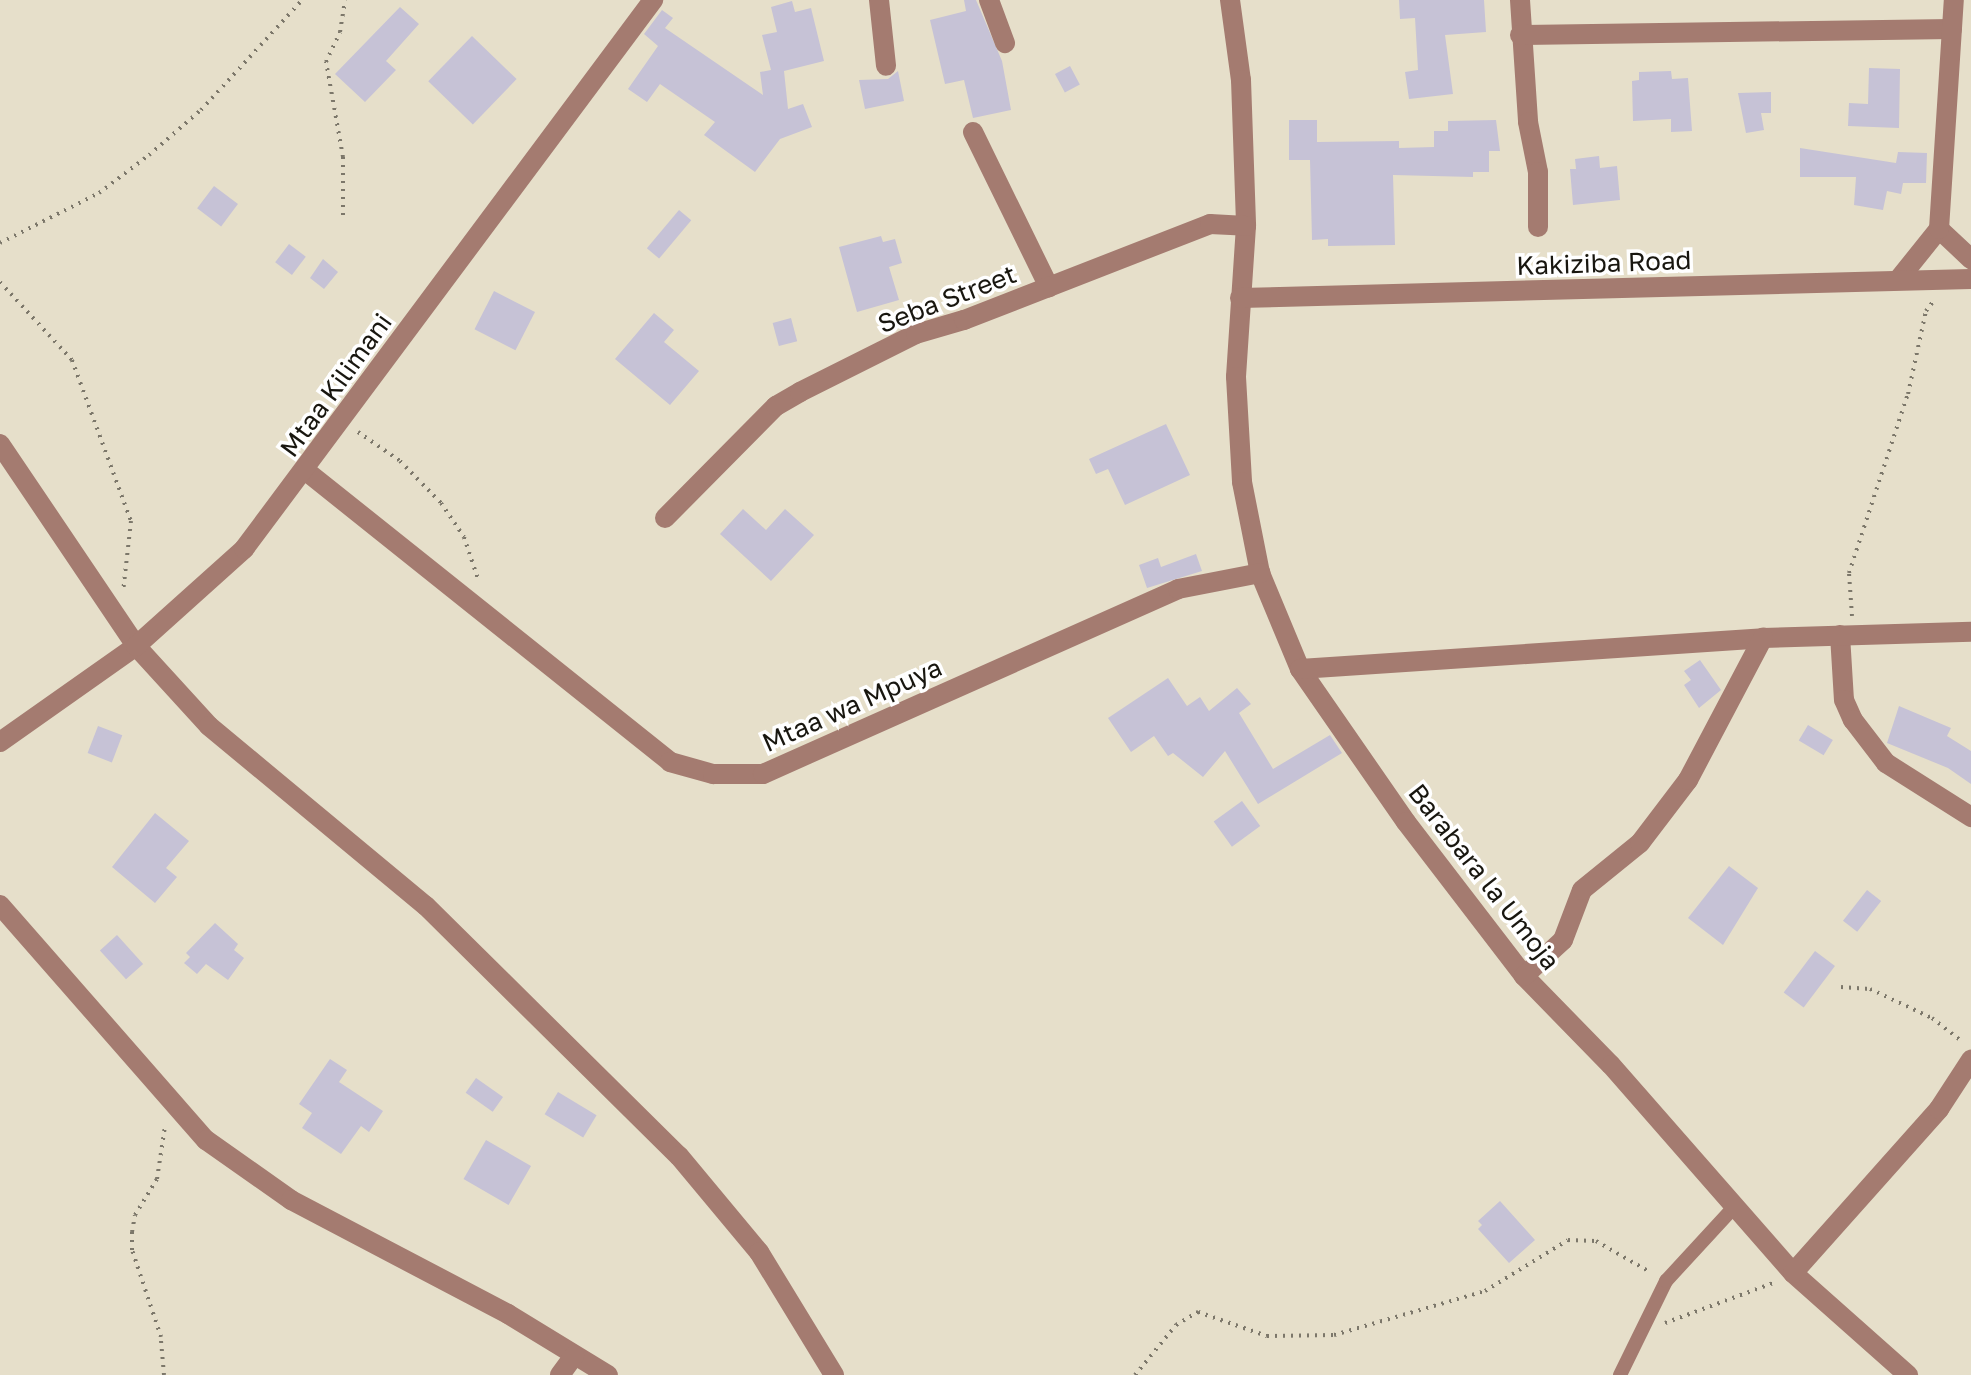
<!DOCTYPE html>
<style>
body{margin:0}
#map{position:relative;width:1971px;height:1375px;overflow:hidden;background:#e6dfca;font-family:"Golos Text",sans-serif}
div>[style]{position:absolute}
.building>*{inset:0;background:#c6c2d6;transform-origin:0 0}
.path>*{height:4px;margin-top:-2px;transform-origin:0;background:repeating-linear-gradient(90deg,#7c776a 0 2px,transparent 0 8px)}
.lane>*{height:14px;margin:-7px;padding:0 7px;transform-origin:7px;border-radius:7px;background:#a47b70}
.street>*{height:20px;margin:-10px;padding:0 10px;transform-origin:10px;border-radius:10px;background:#a47b70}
span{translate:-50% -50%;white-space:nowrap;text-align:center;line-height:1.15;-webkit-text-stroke:7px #fff;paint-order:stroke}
.street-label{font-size:26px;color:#18160f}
</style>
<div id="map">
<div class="building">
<div style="clip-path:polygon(964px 0,976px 0,1002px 61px,1011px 110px,973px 118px,964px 80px,945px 84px,930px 20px,966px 11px)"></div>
<div style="clip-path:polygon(1399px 0,1484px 0,1486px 32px,1445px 35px,1453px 94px,1409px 99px,1405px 72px,1418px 70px,1415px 18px,1400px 19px)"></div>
<div style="clip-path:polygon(792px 1px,795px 12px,811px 8px,824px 61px,784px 71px,788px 109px,803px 104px,812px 127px,780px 139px,755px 172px,704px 135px,715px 122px,660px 84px,647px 102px,628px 89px,658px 46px,644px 34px,662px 10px,673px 18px,665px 28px,763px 95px,760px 72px,771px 70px,762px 35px,777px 32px,771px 7px)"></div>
<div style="clip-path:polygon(400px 7px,419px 24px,386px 61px,396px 70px,365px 102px,335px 74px)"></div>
<div style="left:472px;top:36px;width:62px;height:63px;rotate:44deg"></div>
<div style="left:1070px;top:66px;width:21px;height:17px;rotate:62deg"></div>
<div style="clip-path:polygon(1869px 68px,1900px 69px,1899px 128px,1848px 126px,1849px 103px,1868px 104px)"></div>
<div style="clip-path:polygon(898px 71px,904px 101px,865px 109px,859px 80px,888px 79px)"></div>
<div style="clip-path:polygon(1671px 71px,1672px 79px,1688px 78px,1692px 131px,1671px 132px,1671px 119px,1633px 121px,1632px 81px,1639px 80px,1639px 72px)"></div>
<div style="clip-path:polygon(1771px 92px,1771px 113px,1761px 113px,1764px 130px,1746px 133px,1738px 93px)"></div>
<div style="clip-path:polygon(1289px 120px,1317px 120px,1317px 142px,1399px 141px,1399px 148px,1434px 147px,1434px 131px,1448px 131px,1448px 121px,1496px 120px,1500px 151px,1489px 151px,1489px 172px,1473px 172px,1473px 177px,1393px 175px,1395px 245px,1328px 246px,1328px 239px,1312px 240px,1310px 160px,1289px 160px)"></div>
<div style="clip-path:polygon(1800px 148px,1896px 163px,1898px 152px,1927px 153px,1926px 183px,1903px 183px,1901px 194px,1887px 191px,1883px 210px,1854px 205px,1856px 177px,1800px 177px)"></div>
<div style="clip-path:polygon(1599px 156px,1600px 168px,1617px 166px,1620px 200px,1573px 205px,1570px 169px,1576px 169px,1575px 159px)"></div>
<div style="left:214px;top:186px;width:30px;height:28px;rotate:37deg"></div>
<div style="left:679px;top:210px;width:16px;height:50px;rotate:40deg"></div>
<div style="clip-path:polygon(881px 236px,883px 242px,895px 239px,902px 263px,889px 267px,899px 300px,857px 312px,839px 247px)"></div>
<div style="left:289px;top:244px;width:21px;height:23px;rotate:37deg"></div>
<div style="clip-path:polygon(323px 259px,338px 272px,324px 289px,310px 278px)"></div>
<div style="left:494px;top:291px;width:46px;height:43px;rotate:27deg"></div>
<div style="clip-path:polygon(654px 313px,674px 330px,664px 342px,699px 371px,670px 405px,615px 359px)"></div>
<div style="left:791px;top:318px;width:24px;height:19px;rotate:75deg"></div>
<div style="clip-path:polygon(1166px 424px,1190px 475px,1125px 505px,1108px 469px,1096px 474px,1089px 459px)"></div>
<div style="clip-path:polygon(743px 509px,766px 530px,785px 509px,814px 535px,771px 581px,720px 534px)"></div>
<div style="clip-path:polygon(1196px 554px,1202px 571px,1147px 588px,1139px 565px,1158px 558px,1161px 567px)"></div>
<div style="clip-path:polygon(1700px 660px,1721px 690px,1699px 708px,1684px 685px,1691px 680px,1684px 671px)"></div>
<div style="clip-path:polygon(1168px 678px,1187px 706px,1200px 697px,1209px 711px,1237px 688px,1251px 704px,1239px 713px,1273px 769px,1330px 735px,1342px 753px,1258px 804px,1225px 751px,1203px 777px,1173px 753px,1168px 756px,1154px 736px,1131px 752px,1108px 718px)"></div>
<div style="clip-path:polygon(1899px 706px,1951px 728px,1947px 736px,1971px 751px,1971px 784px,1948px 768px,1887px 743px)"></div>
<div style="left:1808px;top:725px;width:29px;height:18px;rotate:31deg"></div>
<div style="left:98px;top:726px;width:26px;height:29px;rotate:21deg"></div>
<div style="left:1242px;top:801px;width:31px;height:35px;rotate:54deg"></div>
<div style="clip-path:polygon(155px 813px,189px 841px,166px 868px,177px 877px,155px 903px,112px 867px)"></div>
<div style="clip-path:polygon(1729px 866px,1758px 888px,1723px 945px,1688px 918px)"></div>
<div style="left:1867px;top:890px;width:18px;height:39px;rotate:38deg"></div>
<div style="clip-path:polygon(215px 923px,238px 944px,234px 950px,244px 958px,228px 980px,206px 964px,197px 974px,184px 963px,190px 957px,186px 953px)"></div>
<div style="left:117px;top:935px;width:39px;height:23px;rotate:48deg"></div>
<div style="left:1815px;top:951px;width:25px;height:52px;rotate:37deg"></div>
<div style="clip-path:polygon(330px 1059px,347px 1070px,339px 1082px,383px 1111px,369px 1132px,361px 1126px,341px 1154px,302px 1128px,312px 1113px,299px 1104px)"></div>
<div style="left:476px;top:1078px;width:33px;height:18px;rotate:35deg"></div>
<div style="left:558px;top:1092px;width:45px;height:26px;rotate:31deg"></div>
<div style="left:486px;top:1140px;width:52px;height:45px;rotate:30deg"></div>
<div style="clip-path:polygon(1500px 1201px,1535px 1240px,1509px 1263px,1478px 1229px,1482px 1225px,1478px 1221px)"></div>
</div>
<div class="path">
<div style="left:343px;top:215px;width:58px;rotate:-90deg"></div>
<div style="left:343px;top:157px;width:97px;rotate:-100.1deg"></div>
<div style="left:326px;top:62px;width:33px;rotate:-65deg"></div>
<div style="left:340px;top:32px;width:32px;rotate:-81deg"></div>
<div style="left:0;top:243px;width:111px;rotate:-26.8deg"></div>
<div style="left:99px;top:193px;width:63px;rotate:-37.2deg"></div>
<div style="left:149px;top:155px;width:69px;rotate:-40.9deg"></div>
<div style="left:201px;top:110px;width:149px;rotate:-47.4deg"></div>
<div style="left:0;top:282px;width:106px;rotate:47.3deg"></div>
<div style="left:72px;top:360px;width:171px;rotate:69.9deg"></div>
<div style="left:131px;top:521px;width:71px;rotate:96.4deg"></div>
<div style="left:358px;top:432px;width:51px;rotate:34.6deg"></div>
<div style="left:400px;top:461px;width:59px;rotate:45.7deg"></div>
<div style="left:441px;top:503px;width:41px;rotate:55.9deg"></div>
<div style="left:464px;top:537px;width:47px;rotate:71.6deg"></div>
<div style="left:1852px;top:616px;width:43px;rotate:-94deg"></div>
<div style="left:1849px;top:573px;width:188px;rotate:-71.8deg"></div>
<div style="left:1908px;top:394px;width:85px;rotate:-77.8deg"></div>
<div style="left:1926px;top:311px;width:15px;rotate:-53deg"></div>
<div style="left:1841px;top:987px;width:29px;rotate:4deg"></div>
<div style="left:1870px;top:989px;width:68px;rotate:25.1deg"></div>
<div style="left:1932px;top:1018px;width:39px;rotate:38deg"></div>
<div style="left:1665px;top:1323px;width:115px;rotate:-20.3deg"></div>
<div style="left:164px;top:1375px;width:38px;rotate:-95deg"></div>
<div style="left:161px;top:1337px;width:92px;rotate:-108.4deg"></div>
<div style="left:132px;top:1250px;width:18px;rotate:-90deg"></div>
<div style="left:132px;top:1232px;width:17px;rotate:-80deg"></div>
<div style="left:135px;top:1215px;width:42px;rotate:-58.6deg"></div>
<div style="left:157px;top:1179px;width:54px;rotate:-81.4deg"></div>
<div style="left:1135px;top:1375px;width:65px;rotate:-50.6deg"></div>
<div style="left:1176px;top:1325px;width:26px;rotate:-31deg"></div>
<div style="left:1198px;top:1312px;width:73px;rotate:19.2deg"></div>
<div style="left:1267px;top:1336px;width:67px;rotate:-0.9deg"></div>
<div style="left:1334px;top:1335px;width:157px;rotate:-16.2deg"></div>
<div style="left:1485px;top:1291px;width:97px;rotate:-31.6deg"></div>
<div style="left:1568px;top:1240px;width:28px;rotate:2deg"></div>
<div style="left:1596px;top:1241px;width:62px;rotate:29.9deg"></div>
</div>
<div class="lane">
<div style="left:1620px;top:1375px;width:105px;rotate:-63.9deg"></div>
<div style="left:1666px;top:1281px;width:100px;rotate:-47.4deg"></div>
</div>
<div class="street">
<div style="left:879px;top:0;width:66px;rotate:83.9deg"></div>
<div style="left:989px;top:0;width:46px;rotate:69.6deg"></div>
<div style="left:1230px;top:0;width:81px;rotate:82.2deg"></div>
<div style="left:1241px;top:80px;width:146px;rotate:88deg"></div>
<div style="left:1246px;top:226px;width:151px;rotate:93.8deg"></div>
<div style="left:1236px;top:377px;width:105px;rotate:86.7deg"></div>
<div style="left:1242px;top:482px;width:93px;rotate:78.8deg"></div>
<div style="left:1260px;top:573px;width:104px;rotate:67.4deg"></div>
<div style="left:1300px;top:669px;width:186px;rotate:55.3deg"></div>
<div style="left:1406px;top:822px;width:194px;rotate:52.5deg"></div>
<div style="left:1524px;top:976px;width:124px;rotate:45.7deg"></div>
<div style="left:1611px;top:1065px;width:276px;rotate:48.8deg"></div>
<div style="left:1793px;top:1273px;width:154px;rotate:41.6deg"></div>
<div style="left:1520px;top:0;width:122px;rotate:86.2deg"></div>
<div style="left:1528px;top:122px;width:51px;rotate:78.7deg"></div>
<div style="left:1538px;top:172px;width:55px;rotate:90deg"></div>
<div style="left:1520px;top:35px;width:432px;rotate:-0.8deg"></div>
<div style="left:973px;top:132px;width:173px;rotate:63.9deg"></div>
<div style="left:1939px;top:229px;width:44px;rotate:43.2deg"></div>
<div style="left:1898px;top:280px;width:65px;rotate:-51.2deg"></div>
<div style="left:1939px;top:229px;width:229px;rotate:-86.3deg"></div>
<div style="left:1240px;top:298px;width:731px;rotate:-1.49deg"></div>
<div style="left:0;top:444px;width:244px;rotate:56deg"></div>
<div style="left:136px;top:646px;width:108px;rotate:47.6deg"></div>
<div style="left:209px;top:726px;width:282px;rotate:39.7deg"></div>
<div style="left:426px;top:906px;width:356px;rotate:44.7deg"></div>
<div style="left:679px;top:1156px;width:125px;rotate:50.2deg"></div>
<div style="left:759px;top:1252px;width:144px;rotate:58.6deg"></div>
<div style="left:306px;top:471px;width:466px;rotate:38.6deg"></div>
<div style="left:670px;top:762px;width:45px;rotate:15.6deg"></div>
<div style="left:713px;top:774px;width:50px"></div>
<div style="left:763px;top:774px;width:454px;rotate:-24deg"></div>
<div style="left:1178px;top:589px;width:84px;rotate:-11deg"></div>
<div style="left:665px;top:518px;width:158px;rotate:-45.3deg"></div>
<div style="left:776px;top:406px;width:28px;rotate:-30deg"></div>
<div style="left:800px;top:392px;width:130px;rotate:-26.6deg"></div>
<div style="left:916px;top:334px;width:50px;rotate:-16.3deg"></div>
<div style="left:964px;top:320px;width:264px;rotate:-21.3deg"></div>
<div style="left:1210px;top:224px;width:36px;rotate:3deg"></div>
<div style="left:1840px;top:635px;width:65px;rotate:86.5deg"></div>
<div style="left:1844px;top:700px;width:22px;rotate:66deg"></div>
<div style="left:1853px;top:720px;width:54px;rotate:52.5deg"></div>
<div style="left:1886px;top:763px;width:101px;rotate:32.4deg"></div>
<div style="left:1300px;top:669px;width:464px;rotate:-3.8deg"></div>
<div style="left:1763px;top:638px;width:208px;rotate:-1.7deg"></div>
<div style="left:0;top:742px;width:166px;rotate:-35.2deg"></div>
<div style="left:136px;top:646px;width:145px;rotate:-41.9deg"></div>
<div style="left:244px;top:549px;width:685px;rotate:-53.31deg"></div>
<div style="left:0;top:905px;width:313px;rotate:48.8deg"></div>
<div style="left:206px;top:1140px;width:104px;rotate:35.2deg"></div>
<div style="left:291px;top:1200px;width:245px;rotate:27.7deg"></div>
<div style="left:508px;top:1314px;width:117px;rotate:31.4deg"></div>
<div style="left:1524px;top:976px;width:53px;rotate:-42.7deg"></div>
<div style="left:1563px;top:940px;width:53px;rotate:-69.2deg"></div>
<div style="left:1582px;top:890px;width:75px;rotate:-39deg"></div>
<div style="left:1640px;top:843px;width:79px;rotate:-52.7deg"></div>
<div style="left:1688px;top:780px;width:161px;rotate:-62.2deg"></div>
<div style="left:1793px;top:1273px;width:220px;rotate:-48.3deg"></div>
<div style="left:1939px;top:1109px;width:59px;rotate:-56.9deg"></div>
<div style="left:560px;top:1375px;width:24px;rotate:-54deg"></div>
</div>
<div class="street-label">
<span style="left:1604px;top:263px;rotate:-2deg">Kakiziba Road</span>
<span style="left:947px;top:299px;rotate:-21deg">Seba Street</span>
<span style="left:336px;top:385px;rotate:-54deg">Mtaa Kilimani</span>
<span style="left:852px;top:705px;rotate:-24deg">Mtaa wa Mpuya</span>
<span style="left:1484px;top:877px;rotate:52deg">Barabara la Umoja</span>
</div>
</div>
